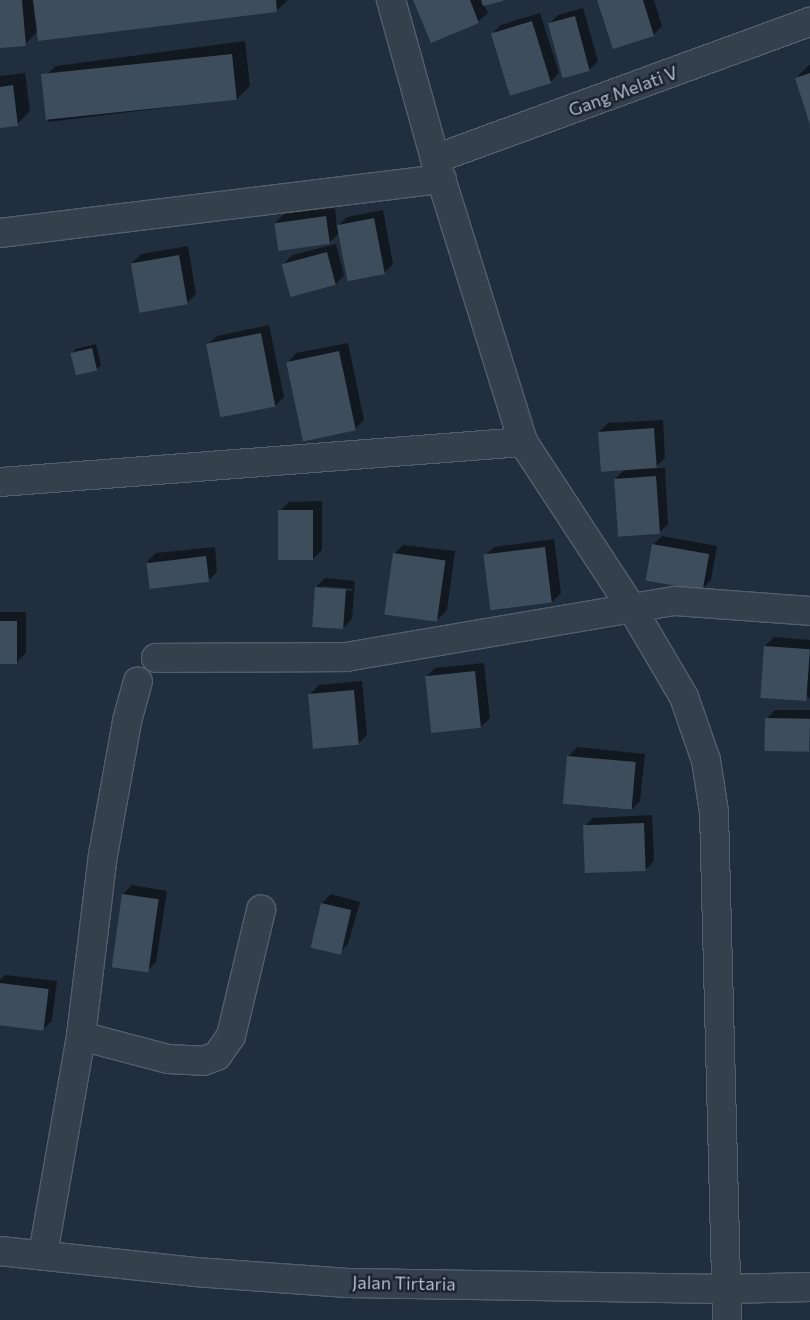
<!DOCTYPE html>
<style>
body{margin:0}
#map{position:relative;width:810px;height:1320px;overflow:hidden;background:#212e3d;font-family:Commissioner,sans-serif}
div>[style]{position:absolute}
.shadow>*{inset:0;background:#0007}
.building>*{inset:0;background:#3d4d5c;transform-origin:0 0}
.roads{filter:drop-shadow(1px 0 #545e6b) drop-shadow(-1px 0 #545e6b) drop-shadow(0 1px #545e6b) drop-shadow(0 -1px #545e6b)}
.minor>*{height:28px;margin:-14px;padding:0 14px;transform-origin:14px;border-radius:14px;background:#35404d}
.tertiary>*{height:28px;margin:-14px;padding:0 14px;transform-origin:14px;border-radius:14px;background:#35404d}
span{translate:-50% -50%;white-space:nowrap;text-align:center;line-height:1.15;-webkit-text-stroke:5px #1b2531;paint-order:stroke}
.street-label{font-size:18px;color:#b1bbc8}
</style>
<div id="map">
<div class="shadow">
<div style="clip-path:polygon(0 0,288px 0,276px 11px,38px 31px,25px 44px,0 47px)"></div>
<div style="clip-path:polygon(414px 0,501px 0,484px 5px,488px 13px,479px 21px,431px 41px)"></div>
<div style="clip-path:polygon(598px 0,654px 0,662px 26px,653px 35px)"></div>
<div style="clip-path:polygon(583px 8px,598px 61px,589px 70px,549px 24px,558px 15px)"></div>
<div style="clip-path:polygon(540px 13px,559px 73px,550px 82px,492px 34px,501px 25px)"></div>
<div style="clip-path:polygon(245px 41px,250px 86px,237px 99px,48px 122px,43px 78px,56px 66px)"></div>
<div style="clip-path:polygon(809px 65px,810px 65px,810px 122px,796px 78px)"></div>
<div style="clip-path:polygon(25px 73px,30px 111px,17px 124px,0 126px,0 76px)"></div>
<div style="clip-path:polygon(335px 208px,337px 227px,347px 217px,383px 210px,393px 264px,384px 273px,340px 232px,329px 243px,275px 223px,284px 214px)"></div>
<div style="clip-path:polygon(336px 244px,344px 275px,336px 284px,284px 264px,292px 255px)"></div>
<div style="clip-path:polygon(188px 246px,196px 294px,187px 303px,132px 263px,141px 254px)"></div>
<div style="clip-path:polygon(269px 325px,284px 397px,275px 406px,208px 344px,217px 336px)"></div>
<div style="clip-path:polygon(348px 343px,364px 420px,355px 429px,288px 362px,296px 353px)"></div>
<div style="clip-path:polygon(96px 344px,101px 365px,97px 369px,72px 353px,76px 349px)"></div>
<div style="clip-path:polygon(663px 420px,665px 458px,654px 468px,665px 468px,668px 524px,659px 533px,615px 479px,626px 468px,599px 432px,608px 423px)"></div>
<div style="clip-path:polygon(322px 501px,322px 550px,313px 559px,280px 511px,289px 502px)"></div>
<div style="clip-path:polygon(662px 536px,717px 546px,711px 580px,702px 589px,653px 545px)"></div>
<div style="clip-path:polygon(554px 539px,561px 593px,552px 602px,485px 556px,494px 547px)"></div>
<div style="clip-path:polygon(403px 545px,455px 551px,447px 610px,438px 619px,394px 554px)"></div>
<div style="clip-path:polygon(215px 547px,217px 572px,208px 581px,147px 562px,156px 553px)"></div>
<div style="clip-path:polygon(evenodd,325px 578px,355px 581px,352px 619px,343px 628px,316px 587px,325px 578px,323px 586px,353px 589px,352px 591px,323px 589px,323px 586px)"></div>
<div style="clip-path:polygon(0 612px,26px 612px,26px 653px,17px 662px,0 663px)"></div>
<div style="clip-path:polygon(774px 637px,810px 640px,810px 699px,765px 646px)"></div>
<div style="clip-path:polygon(484px 663px,490px 718px,481px 727px,426px 677px,435px 668px)"></div>
<div style="clip-path:polygon(362px 681px,367px 735px,358px 744px,310px 694px,319px 685px)"></div>
<div style="clip-path:polygon(775px 710px,810px 710px,810px 751px,766px 719px)"></div>
<div style="clip-path:polygon(577px 747px,645px 754px,640px 801px,631px 810px,563px 803px,569px 756px)"></div>
<div style="clip-path:polygon(652px 815px,654px 861px,645px 870px,584px 827px,593px 818px)"></div>
<div style="clip-path:polygon(132px 885px,167px 891px,156px 962px,147px 971px,123px 894px)"></div>
<div style="clip-path:polygon(331px 894px,360px 902px,348px 944px,339px 953px,322px 903px)"></div>
<div style="clip-path:polygon(5px 975px,57px 981px,52px 1020px,44px 1029px,0 1024px,0 980px)"></div>
</div>
<div class="building">
<div style="clip-path:polygon(0 0,22px 0,26px 46px,0 48px)"></div>
<div style="clip-path:polygon(33px 0,276px 0,277px 12px,38px 41px)"></div>
<div style="clip-path:polygon(413px 0,470px 0,479px 23px,431px 43px)"></div>
<div style="clip-path:polygon(481px 0,503px 0,503px 1px,483px 6px)"></div>
<div style="clip-path:polygon(597px 0,643px 0,654px 36px,613px 49px)"></div>
<div style="left:575px;top:16px;width:57px;height:28px;rotate:75deg"></div>
<div style="left:532px;top:21px;width:65px;height:43px;rotate:73deg"></div>
<div style="left:232px;top:54px;width:46px;height:192px;rotate:84deg"></div>
<div style="clip-path:polygon(810px 73px,810px 125px,795px 78px)"></div>
<div style="clip-path:polygon(13px 85px,18px 126px,0 128px,0 87px)"></div>
<div style="left:326px;top:216px;width:28px;height:52px;rotate:82deg"></div>
<div style="left:374px;top:218px;width:57px;height:38px;rotate:79deg"></div>
<div style="left:327px;top:252px;width:34px;height:47px;rotate:75deg"></div>
<div style="left:179px;top:255px;width:50px;height:49px;rotate:80deg"></div>
<div style="left:261px;top:333px;width:75px;height:56px;rotate:79deg"></div>
<div style="left:92px;top:348px;width:23px;height:22px;rotate:77deg"></div>
<div style="left:339px;top:351px;width:81px;height:54px;rotate:78deg"></div>
<div style="left:654px;top:428px;width:40px;height:56px;rotate:86deg"></div>
<div style="left:656px;top:476px;width:58px;height:42px;rotate:86deg"></div>
<div style="left:278px;top:510px;width:35px;height:50px"></div>
<div style="left:652px;top:544px;width:58px;height:37px;rotate:10deg"></div>
<div style="left:545px;top:547px;width:56px;height:62px;rotate:83deg"></div>
<div style="left:393px;top:553px;width:53px;height:62px;rotate:8deg"></div>
<div style="left:206px;top:556px;width:26px;height:60px;rotate:83deg"></div>
<div style="left:315px;top:587px;width:31px;height:40px;rotate:4deg"></div>
<div style="left:0;top:621px;width:17px;height:43px"></div>
<div style="left:764px;top:646px;width:46px;height:52px;rotate:4deg"></div>
<div style="left:475px;top:671px;width:57px;height:50px;rotate:84deg"></div>
<div style="left:354px;top:690px;width:55px;height:46px;rotate:85deg"></div>
<div style="left:765px;top:718px;width:45px;height:33px;rotate:1deg"></div>
<div style="left:567px;top:756px;width:69px;height:48px;rotate:5deg"></div>
<div style="left:644px;top:823px;width:48px;height:61px;rotate:88deg"></div>
<div style="left:122px;top:894px;width:37px;height:74px;rotate:8deg"></div>
<div style="left:321px;top:903px;width:31px;height:46px;rotate:13deg"></div>
<div style="left:0;top:983px;width:49px;height:42px;rotate:7deg"></div>
</div>
<div class="roads">
<div class="minor">
<div style="left:391px;top:0;width:165px;rotate:74.5deg"></div>
<div style="left:435px;top:159px;width:296px;rotate:72.7deg"></div>
<div style="left:523px;top:442px;width:201px;rotate:56.8deg"></div>
<div style="left:633px;top:610px;width:101px;rotate:59.6deg"></div>
<div style="left:684px;top:697px;width:67px;rotate:70.8deg"></div>
<div style="left:706px;top:760px;width:53px;rotate:81.3deg"></div>
<div style="left:714px;top:812px;width:508px;rotate:88.53deg"></div>
<div style="left:435px;top:159px;width:399px;rotate:-20.1deg"></div>
<div style="left:0;top:233px;width:445px;rotate:-7deg"></div>
<div style="left:0;top:482px;width:525px;rotate:-4.37deg"></div>
<div style="left:156px;top:658px;width:190px;rotate:-0.3deg"></div>
<div style="left:346px;top:657px;width:334px;rotate:-9.7deg"></div>
<div style="left:675px;top:601px;width:135px;rotate:4.2deg"></div>
<div style="left:81px;top:1036px;width:90px;rotate:14.8deg"></div>
<div style="left:168px;top:1059px;width:35px;rotate:3deg"></div>
<div style="left:203px;top:1061px;width:15px;rotate:-20deg"></div>
<div style="left:217px;top:1056px;width:24px;rotate:-55deg"></div>
<div style="left:231px;top:1036px;width:130px;rotate:-76.6deg"></div>
<div style="left:43px;top:1254px;width:221px;rotate:-80.1deg"></div>
<div style="left:81px;top:1036px;width:182px;rotate:-83.1deg"></div>
<div style="left:103px;top:855px;width:136px;rotate:-79.8deg"></div>
<div style="left:127px;top:721px;width:41px;rotate:-74.6deg"></div>
</div>
<div class="tertiary">
<div style="left:0;top:1251px;width:196px;rotate:6.1deg"></div>
<div style="left:195px;top:1272px;width:153px;rotate:4.1deg"></div>
<div style="left:348px;top:1283px;width:376px;rotate:0.9deg"></div>
<div style="left:724px;top:1289px;width:86px;rotate:-1.3deg"></div>
</div>
</div>
<div class="street-label">
<span style="left:623px;top:91px;rotate:-20deg">Gang Melati V</span>
<span style="left:404px;top:1283px;rotate:1deg">Jalan Tirtaria</span>
</div>
</div>
